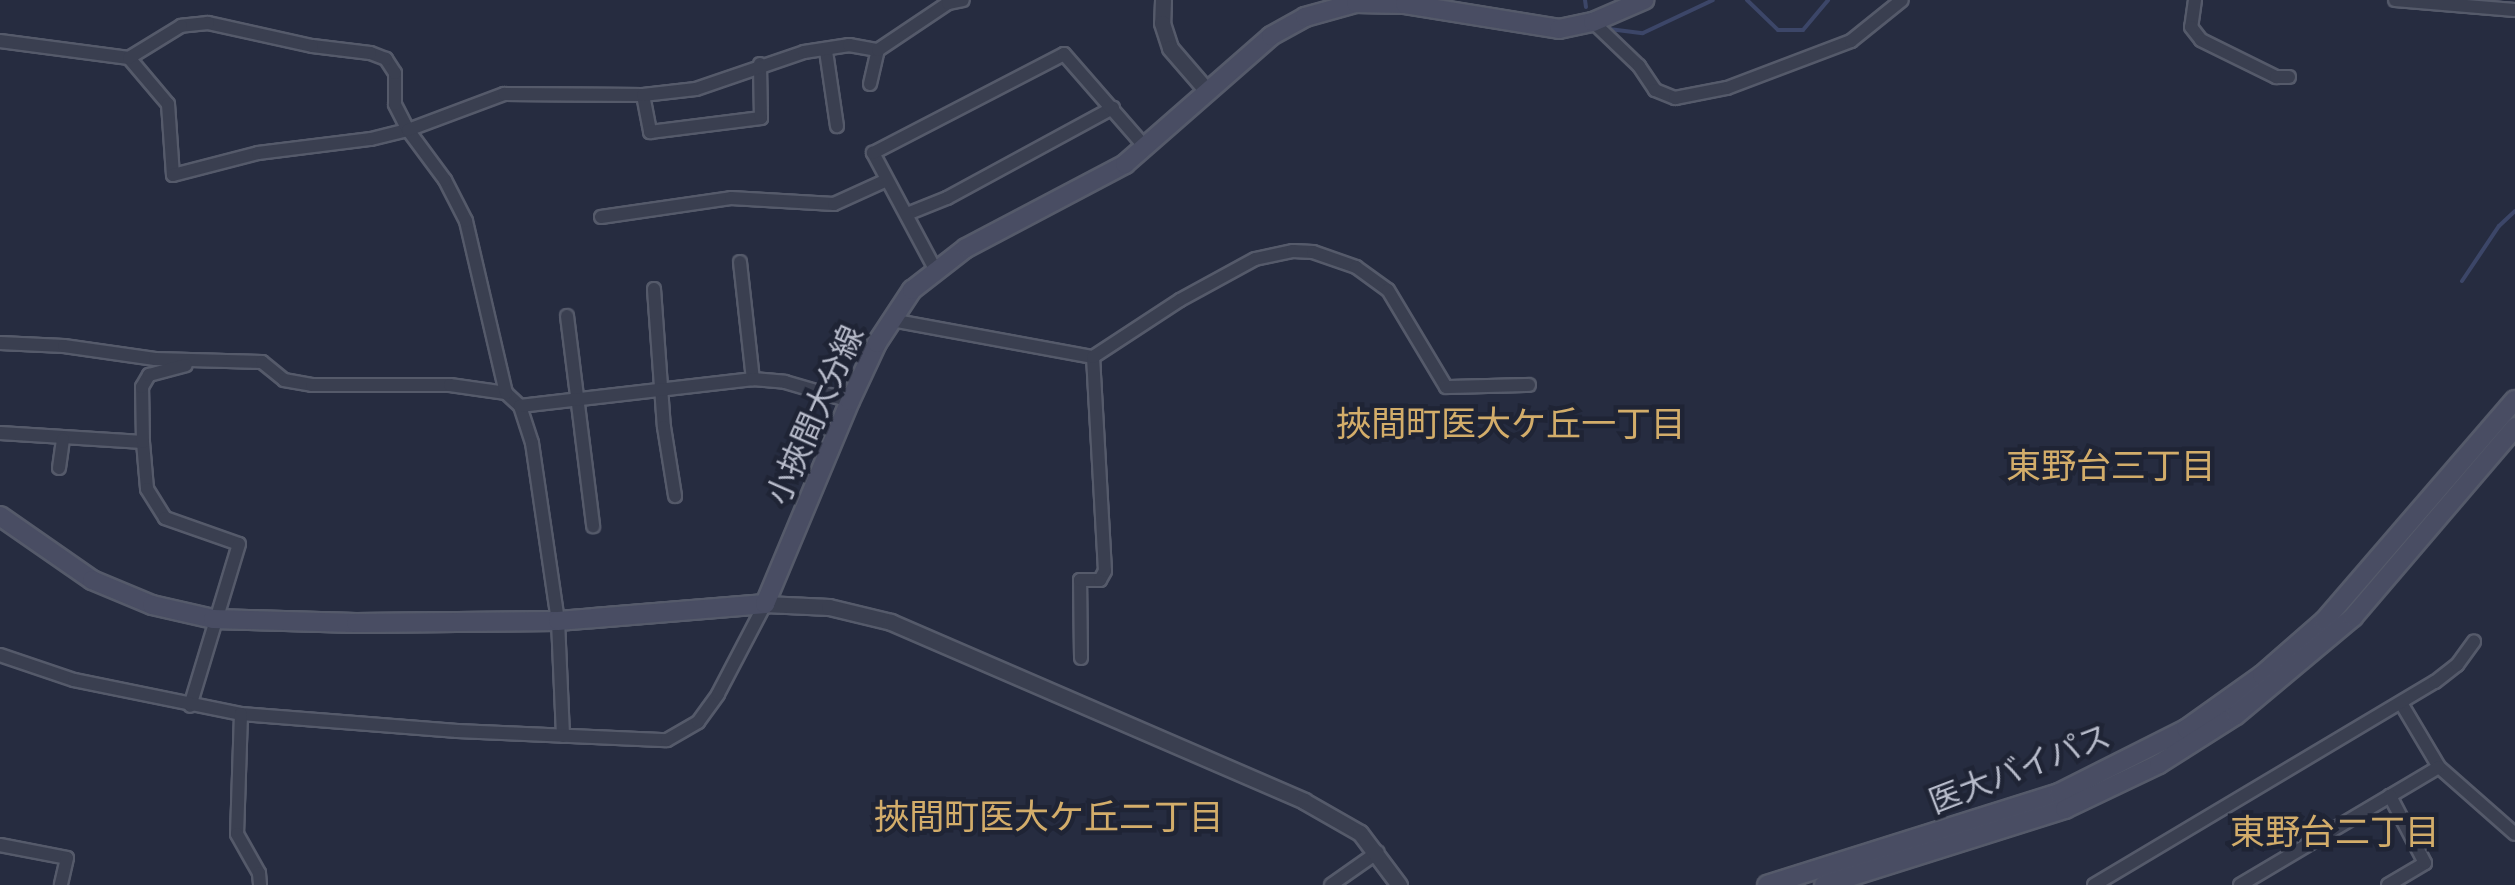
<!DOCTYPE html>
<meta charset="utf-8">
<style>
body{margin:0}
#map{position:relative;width:2515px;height:885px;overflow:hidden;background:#262c40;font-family:Inter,"Noto Sans JP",sans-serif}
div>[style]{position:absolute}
.stream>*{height:4px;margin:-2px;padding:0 2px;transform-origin:2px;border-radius:2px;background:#3c4668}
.roads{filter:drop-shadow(2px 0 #555a6a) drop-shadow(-2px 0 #555a6a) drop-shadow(0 2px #555a6a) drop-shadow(0 -2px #555a6a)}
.minor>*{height:12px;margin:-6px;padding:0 6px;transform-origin:6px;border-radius:6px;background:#3a3f50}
.tertiary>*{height:15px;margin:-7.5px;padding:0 7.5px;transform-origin:7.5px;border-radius:7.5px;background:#3a3f50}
.secondary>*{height:18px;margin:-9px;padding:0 9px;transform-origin:9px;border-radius:9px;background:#494d63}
span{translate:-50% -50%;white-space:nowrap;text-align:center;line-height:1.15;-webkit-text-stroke:9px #1f2435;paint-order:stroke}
.street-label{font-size:32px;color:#b7bbca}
.neighbourhood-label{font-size:35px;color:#d3ad6a}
</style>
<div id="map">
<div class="stream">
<div style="left:1585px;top:0;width:7px;rotate:82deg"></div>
<div style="left:1747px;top:0;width:43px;rotate:44.1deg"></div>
<div style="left:1778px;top:30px;width:25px"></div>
<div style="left:1803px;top:30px;width:39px;rotate:-50deg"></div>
<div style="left:1609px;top:29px;width:34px;rotate:7deg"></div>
<div style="left:1643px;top:33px;width:77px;rotate:-25.2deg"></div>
<div style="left:2462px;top:281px;width:66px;rotate:-56.1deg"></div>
<div style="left:2499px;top:226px;width:22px;rotate:-43deg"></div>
</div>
<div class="roads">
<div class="minor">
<div style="left:2195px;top:0;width:27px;rotate:98deg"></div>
<div style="left:2191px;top:27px;width:16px;rotate:52deg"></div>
<div style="left:2201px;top:40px;width:84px;rotate:26.3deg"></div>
<div style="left:2276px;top:77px;width:13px"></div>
<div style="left:2395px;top:0;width:120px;rotate:4.8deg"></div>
<div style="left:1593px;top:22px;width:64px;rotate:43.7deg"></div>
<div style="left:1639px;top:66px;width:29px;rotate:56deg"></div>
<div style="left:1655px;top:90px;width:22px;rotate:22deg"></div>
<div style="left:1675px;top:98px;width:53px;rotate:-10.9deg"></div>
<div style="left:1727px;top:88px;width:133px;rotate:-20.8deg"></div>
<div style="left:1851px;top:41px;width:65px;rotate:-38.8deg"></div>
<div style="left:0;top:41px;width:130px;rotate:7.5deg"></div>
<div style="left:129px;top:58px;width:60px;rotate:49.7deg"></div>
<div style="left:168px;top:104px;width:71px;rotate:86deg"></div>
<div style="left:173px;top:175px;width:88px;rotate:-14.5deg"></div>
<div style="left:258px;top:153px;width:114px;rotate:-7.1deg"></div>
<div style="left:371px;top:139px;width:38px;rotate:-14deg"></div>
<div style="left:408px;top:130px;width:29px;rotate:-117deg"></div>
<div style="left:395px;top:104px;width:31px;rotate:-90deg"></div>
<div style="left:395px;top:73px;width:17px;rotate:-123deg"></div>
<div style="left:386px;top:59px;width:17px;rotate:-159deg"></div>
<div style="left:370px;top:53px;width:58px;rotate:-173.1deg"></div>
<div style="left:312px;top:46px;width:107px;rotate:-167.5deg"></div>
<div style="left:208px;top:23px;width:27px;rotate:174deg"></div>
<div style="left:181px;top:26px;width:61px;rotate:148.4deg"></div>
<div style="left:826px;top:51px;width:76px;rotate:81.7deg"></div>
<div style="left:870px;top:84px;width:35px;rotate:-77deg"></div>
<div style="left:643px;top:95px;width:38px;rotate:79deg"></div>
<div style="left:650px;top:132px;width:112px;rotate:-7.2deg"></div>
<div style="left:761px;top:118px;width:54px;rotate:-91.1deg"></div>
<div style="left:907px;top:214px;width:43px;rotate:-21.8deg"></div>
<div style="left:947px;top:198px;width:189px;rotate:-28.5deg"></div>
<div style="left:601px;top:217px;width:131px;rotate:-8.3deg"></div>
<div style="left:731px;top:198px;width:103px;rotate:3.3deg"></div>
<div style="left:834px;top:204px;width:58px;rotate:-24.4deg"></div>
<div style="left:740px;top:262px;width:118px;rotate:83.7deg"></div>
<div style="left:935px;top:269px;width:132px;rotate:-118.1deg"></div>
<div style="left:873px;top:153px;width:215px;rotate:-27.4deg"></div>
<div style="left:1064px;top:54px;width:125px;rotate:48.9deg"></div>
<div style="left:654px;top:289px;width:138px;rotate:85.9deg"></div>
<div style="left:664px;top:427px;width:70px;rotate:80.9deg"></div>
<div style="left:567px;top:316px;width:212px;rotate:82.9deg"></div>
<div style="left:891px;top:320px;width:205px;rotate:10.4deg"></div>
<div style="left:0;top:343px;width:64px;rotate:2.7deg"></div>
<div style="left:64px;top:346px;width:92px;rotate:8.1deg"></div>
<div style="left:155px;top:359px;width:107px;rotate:1.6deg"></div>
<div style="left:262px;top:362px;width:28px;rotate:39deg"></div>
<div style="left:284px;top:380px;width:28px;rotate:10deg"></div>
<div style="left:312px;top:385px;width:138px"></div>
<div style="left:450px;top:385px;width:57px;rotate:8.1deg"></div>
<div style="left:506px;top:393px;width:19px;rotate:43deg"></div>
<div style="left:520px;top:406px;width:39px;rotate:72deg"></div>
<div style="left:532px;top:443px;width:180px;rotate:81.7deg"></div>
<div style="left:558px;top:621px;width:115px;rotate:87.5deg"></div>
<div style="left:506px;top:393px;width:177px;rotate:-103.1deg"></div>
<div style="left:466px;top:221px;width:46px;rotate:-117.1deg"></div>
<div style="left:445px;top:180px;width:62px;rotate:-126.5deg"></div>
<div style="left:408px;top:130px;width:103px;rotate:-20.6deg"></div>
<div style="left:504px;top:94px;width:139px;rotate:0.4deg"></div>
<div style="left:643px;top:95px;width:53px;rotate:-6.5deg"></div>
<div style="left:696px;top:89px;width:114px;rotate:-18.9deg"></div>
<div style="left:804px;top:52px;width:46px;rotate:-8.8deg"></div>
<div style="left:849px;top:45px;width:29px;rotate:10deg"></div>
<div style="left:878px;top:50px;width:84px;rotate:-33.9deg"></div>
<div style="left:948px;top:3px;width:15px;rotate:-11deg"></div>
<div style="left:520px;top:406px;width:235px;rotate:-6.6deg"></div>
<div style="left:753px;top:379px;width:32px;rotate:5deg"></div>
<div style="left:785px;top:382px;width:68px;rotate:16.3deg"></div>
<div style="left:0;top:433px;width:143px;rotate:3.6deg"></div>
<div style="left:143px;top:442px;width:47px;rotate:85.1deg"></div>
<div style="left:147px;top:489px;width:34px;rotate:58deg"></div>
<div style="left:165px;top:518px;width:78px;rotate:19.4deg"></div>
<div style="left:239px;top:544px;width:169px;rotate:106.8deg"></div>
<div style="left:143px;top:442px;width:55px;rotate:-91deg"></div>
<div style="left:142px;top:387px;width:14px;rotate:-60deg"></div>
<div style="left:149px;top:375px;width:38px;rotate:-15deg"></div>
<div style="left:59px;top:468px;width:29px;rotate:-82deg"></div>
<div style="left:0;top:655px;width:78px;rotate:18.7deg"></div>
<div style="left:74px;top:680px;width:170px;rotate:11.5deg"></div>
<div style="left:241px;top:714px;width:217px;rotate:4.5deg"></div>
<div style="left:457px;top:731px;width:210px;rotate:2.5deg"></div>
<div style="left:667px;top:740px;width:36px;rotate:-30deg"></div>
<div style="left:698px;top:722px;width:34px;rotate:-54deg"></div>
<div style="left:718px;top:694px;width:102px;rotate:-62.4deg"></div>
<div style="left:1081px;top:658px;width:78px;rotate:-90.7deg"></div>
<div style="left:1080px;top:580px;width:20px"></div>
<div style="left:1100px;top:580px;width:10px;rotate:-61deg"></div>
<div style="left:1105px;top:571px;width:214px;rotate:-93.2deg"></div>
<div style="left:1093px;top:357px;width:104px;rotate:-33.2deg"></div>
<div style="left:1180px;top:300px;width:85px;rotate:-28.7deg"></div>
<div style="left:1255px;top:259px;width:39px;rotate:-12deg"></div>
<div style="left:1293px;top:251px;width:20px;rotate:3deg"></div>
<div style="left:1313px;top:252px;width:46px;rotate:19.2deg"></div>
<div style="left:1356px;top:267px;width:39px;rotate:36deg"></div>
<div style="left:1388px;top:290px;width:113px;rotate:59.1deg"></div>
<div style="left:1446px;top:387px;width:83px;rotate:-1.4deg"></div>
<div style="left:2401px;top:703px;width:74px;rotate:59.3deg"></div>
<div style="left:2439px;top:767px;width:101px;rotate:41.4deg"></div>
<div style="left:241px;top:714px;width:120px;rotate:91.9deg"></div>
<div style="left:237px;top:834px;width:45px;rotate:60.6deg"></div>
<div style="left:259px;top:873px;width:12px;rotate:85deg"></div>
<div style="left:0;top:845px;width:68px;rotate:11deg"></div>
<div style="left:67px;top:858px;width:28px;rotate:103deg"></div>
<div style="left:1331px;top:885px;width:57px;rotate:-35.1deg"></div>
<div style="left:2094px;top:885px;width:397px;rotate:-30.8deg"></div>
<div style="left:2435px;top:682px;width:28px;rotate:-38deg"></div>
<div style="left:2457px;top:665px;width:29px;rotate:-54deg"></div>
<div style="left:2240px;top:885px;width:231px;rotate:-30.7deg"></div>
<div style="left:2388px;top:885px;width:43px;rotate:-30.7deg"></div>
<div style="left:2425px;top:863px;width:76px;rotate:-117.6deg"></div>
</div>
<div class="tertiary">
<div style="left:1163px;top:0;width:23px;rotate:92deg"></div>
<div style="left:1162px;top:23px;width:26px;rotate:72deg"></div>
<div style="left:1170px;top:48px;width:58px;rotate:49.2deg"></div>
<div style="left:765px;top:604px;width:64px;rotate:2.7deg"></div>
<div style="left:829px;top:607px;width:64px;rotate:13.6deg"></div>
<div style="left:891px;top:622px;width:450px;rotate:23.4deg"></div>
<div style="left:1304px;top:801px;width:64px;rotate:29.7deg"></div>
<div style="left:1360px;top:833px;width:65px;rotate:53.1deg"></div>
</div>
<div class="secondary">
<div style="left:0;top:516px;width:112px;rotate:34.8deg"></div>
<div style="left:92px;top:580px;width:65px;rotate:22.6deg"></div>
<div style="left:152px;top:605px;width:63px;rotate:12.9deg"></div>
<div style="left:213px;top:619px;width:143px;rotate:1.6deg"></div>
<div style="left:356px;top:623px;width:202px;rotate:-0.6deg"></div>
<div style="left:558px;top:621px;width:208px;rotate:-4.7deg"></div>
<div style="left:765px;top:604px;width:220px;rotate:-67.3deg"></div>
<div style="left:850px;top:401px;width:64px;rotate:-65deg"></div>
<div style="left:877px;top:343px;width:64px;rotate:-56.6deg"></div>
<div style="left:912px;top:290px;width:68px;rotate:-37.9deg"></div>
<div style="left:966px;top:248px;width:180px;rotate:-27.8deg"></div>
<div style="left:1125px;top:164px;width:194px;rotate:-41.2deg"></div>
<div style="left:1271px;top:36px;width:39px;rotate:-29deg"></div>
<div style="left:1305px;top:17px;width:53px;rotate:-15.4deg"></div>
<div style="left:1356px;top:3px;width:49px;rotate:1.2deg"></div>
<div style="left:1405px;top:4px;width:156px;rotate:9.2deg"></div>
<div style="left:1559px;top:29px;width:35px;rotate:-12deg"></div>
<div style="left:1593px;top:22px;width:56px;rotate:-23.3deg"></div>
<div style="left:1767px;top:885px;width:306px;rotate:-17.5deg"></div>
<div style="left:2059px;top:793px;width:142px;rotate:-26.7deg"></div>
<div style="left:2186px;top:729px;width:93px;rotate:-35.4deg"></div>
<div style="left:2262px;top:675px;width:82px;rotate:-41.1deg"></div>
<div style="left:2324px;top:621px;width:292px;rotate:-49.2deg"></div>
<div style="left:1824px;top:885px;width:253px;rotate:-17.5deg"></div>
<div style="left:2065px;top:809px;width:104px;rotate:-25.6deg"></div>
<div style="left:2159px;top:764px;width:91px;rotate:-32.5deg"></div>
<div style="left:2236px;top:715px;width:153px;rotate:-39.9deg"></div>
<div style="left:2353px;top:617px;width:250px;rotate:-49.5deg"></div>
</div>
</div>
<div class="street-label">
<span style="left:815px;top:415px;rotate:-66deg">小挾間大分線</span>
<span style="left:2020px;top:769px;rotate:-21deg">医大バイパス</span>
</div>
<div class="neighbourhood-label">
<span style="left:1511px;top:423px">挾間町医大ケ丘一丁目</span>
<span style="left:2111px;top:465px">東野台三丁目</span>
<span style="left:1049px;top:816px">挾間町医大ケ丘二丁目</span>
<span style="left:2335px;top:831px">東野台二丁目</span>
</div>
</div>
